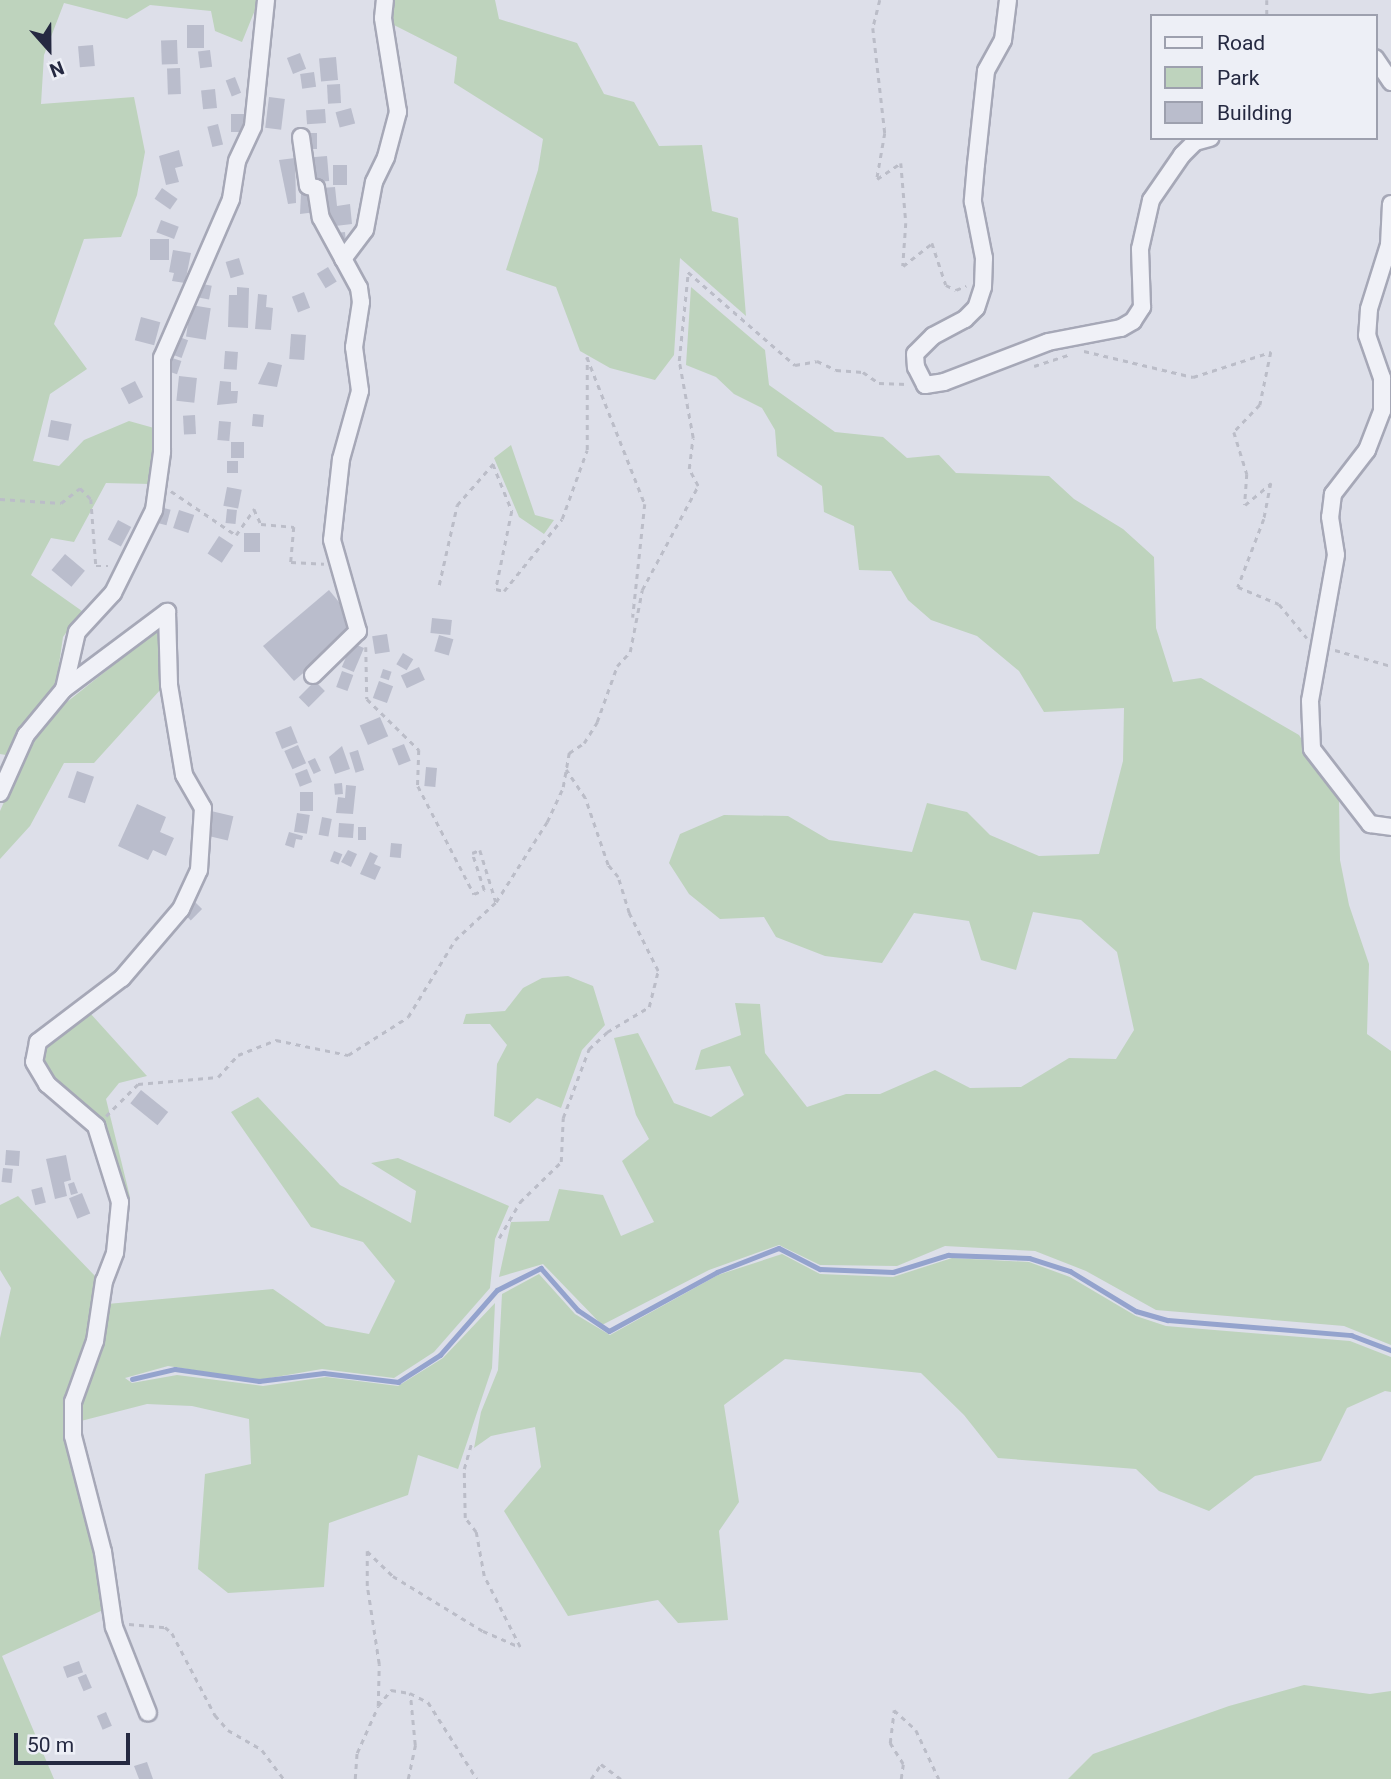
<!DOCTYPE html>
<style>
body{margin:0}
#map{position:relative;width:1391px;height:1779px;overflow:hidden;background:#dddfe9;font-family:Roboto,sans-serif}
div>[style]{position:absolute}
.green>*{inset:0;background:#bed3bd}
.stream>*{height:4.5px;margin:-2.25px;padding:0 2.25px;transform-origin:2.25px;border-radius:2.25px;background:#94a3cd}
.building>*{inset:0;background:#babdcc;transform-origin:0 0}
.path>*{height:2.5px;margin-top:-1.25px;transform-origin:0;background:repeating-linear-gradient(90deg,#bbbdc8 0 5px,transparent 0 10px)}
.roads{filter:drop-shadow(2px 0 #a6a8b7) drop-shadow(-2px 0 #a6a8b7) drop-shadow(0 2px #a6a8b7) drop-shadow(0 -2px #a6a8b7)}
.minor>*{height:16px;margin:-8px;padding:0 8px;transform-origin:8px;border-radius:8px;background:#f0f1f7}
span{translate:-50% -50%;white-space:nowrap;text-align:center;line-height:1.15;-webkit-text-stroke:6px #edeff6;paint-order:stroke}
.legend{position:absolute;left:1150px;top:14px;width:228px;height:126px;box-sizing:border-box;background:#edeff6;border:2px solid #9da0ae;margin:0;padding:9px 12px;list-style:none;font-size:21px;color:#252941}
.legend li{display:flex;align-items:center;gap:14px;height:35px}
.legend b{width:35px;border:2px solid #9da0ae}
.north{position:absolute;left:14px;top:14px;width:70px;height:70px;-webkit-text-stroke:5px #edeff6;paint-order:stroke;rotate:159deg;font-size:19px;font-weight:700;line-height:28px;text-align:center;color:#252941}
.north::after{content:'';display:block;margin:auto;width:24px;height:32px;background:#252941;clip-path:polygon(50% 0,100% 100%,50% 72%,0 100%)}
.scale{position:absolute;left:14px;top:1733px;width:116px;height:32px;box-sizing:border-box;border:4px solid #252941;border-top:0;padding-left:9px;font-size:21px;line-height:24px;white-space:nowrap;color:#252941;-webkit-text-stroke:5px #edeff6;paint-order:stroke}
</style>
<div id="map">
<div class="green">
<div style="clip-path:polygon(0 0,259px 0,242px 42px,215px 31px,211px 11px,150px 5px,127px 19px,64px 3px,44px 55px,41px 104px,134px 97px,145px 152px,137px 195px,121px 237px,84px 239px,54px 324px,87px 369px,50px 394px,33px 461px,59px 466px,84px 440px,129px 421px,154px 428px,155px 455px,151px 484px,106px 483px,74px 542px,51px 538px,31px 575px,82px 611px,63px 637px,55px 691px,34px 711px,6px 755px,0 754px)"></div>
<div style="clip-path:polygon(394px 0,495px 0,499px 19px,577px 43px,604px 94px,634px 102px,659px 146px,702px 145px,712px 211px,738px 218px,746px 316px,680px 258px,674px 355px,655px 380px,610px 368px,580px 351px,556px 287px,506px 270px,538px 170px,543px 139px,454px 83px,457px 57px,392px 24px)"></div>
<div style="clip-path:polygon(691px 287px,765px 350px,769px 385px,835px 432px,883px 437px,907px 458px,939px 455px,956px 473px,1049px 476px,1074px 499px,1123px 529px,1154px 557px,1156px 628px,1173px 682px,1201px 678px,1299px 735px,1339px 799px,1340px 860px,1349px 905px,1369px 964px,1367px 1034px,1391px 1051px,1391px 1345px,1344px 1326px,1156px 1310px,1086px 1271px,1035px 1251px,945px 1246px,897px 1266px,820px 1265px,779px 1245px,709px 1270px,602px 1325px,543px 1264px,499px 1277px,511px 1222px,549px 1221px,559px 1189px,603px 1195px,621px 1236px,654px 1222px,622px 1161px,649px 1139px,636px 1115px,614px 1038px,638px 1033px,674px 1103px,711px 1117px,744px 1095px,730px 1066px,695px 1070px,701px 1050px,741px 1035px,735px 1003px,760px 1004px,765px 1053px,807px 1107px,846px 1094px,880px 1094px,935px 1070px,970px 1088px,1021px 1087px,1069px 1058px,1116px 1059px,1134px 1030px,1117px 952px,1081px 920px,1033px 912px,1016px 970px,981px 960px,969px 921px,914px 913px,882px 963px,825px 956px,776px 937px,764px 917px,720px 919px,689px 894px,669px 863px,680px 834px,724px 815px,788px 816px,829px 840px,912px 852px,927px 803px,967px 812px,990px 835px,1039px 856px,1099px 854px,1123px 761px,1124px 708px,1044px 712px,1019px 671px,977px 636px,931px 620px,908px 600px,891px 571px,859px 570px,854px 526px,824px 512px,822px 486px,777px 456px,775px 430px,762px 408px,734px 394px,716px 377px,686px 365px)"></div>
<div style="clip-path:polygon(511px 445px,535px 515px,554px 520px,544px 534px,519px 517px,494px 458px)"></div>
<div style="clip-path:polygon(160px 628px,161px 689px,94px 763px,64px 763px,30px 826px,0 859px,0 811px,38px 725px)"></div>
<div style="clip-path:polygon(568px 976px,593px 986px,605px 1025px,582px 1050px,561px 1108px,537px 1098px,510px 1123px,494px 1116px,497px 1064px,507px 1045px,490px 1024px,463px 1024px,466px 1014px,505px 1011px,523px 988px,542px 978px)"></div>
<div style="clip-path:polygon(90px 1013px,147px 1076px,119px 1083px,106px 1099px,130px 1197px,125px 1204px,113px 1160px,40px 1062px,46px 1045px)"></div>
<div style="clip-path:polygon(258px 1097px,340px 1185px,411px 1223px,416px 1191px,371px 1163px,398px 1158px,509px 1206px,495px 1239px,490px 1288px,434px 1352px,394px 1378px,322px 1369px,258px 1380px,168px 1366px,125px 1378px,132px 1383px,177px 1375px,263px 1386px,326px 1377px,398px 1386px,443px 1358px,495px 1303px,492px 1368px,458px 1469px,418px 1455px,408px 1495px,329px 1523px,324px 1587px,228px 1593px,198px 1569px,205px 1474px,251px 1464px,249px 1419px,192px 1406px,147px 1404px,77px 1422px,81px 1390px,107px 1304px,273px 1289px,326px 1326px,369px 1334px,395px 1281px,363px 1242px,311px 1227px,231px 1112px)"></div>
<div style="clip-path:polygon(18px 1196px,95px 1276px,82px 1369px,64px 1402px,64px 1440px,98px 1559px,103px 1610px,2px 1656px,54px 1779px,0 1779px,0 1338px,11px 1288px,0 1270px,0 1205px)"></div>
<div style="clip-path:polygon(782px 1254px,820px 1274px,893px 1277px,952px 1258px,1029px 1262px,1070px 1277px,1136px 1316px,1166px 1326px,1350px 1341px,1391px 1357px,1391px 1392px,1385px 1391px,1347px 1408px,1321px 1461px,1255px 1476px,1209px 1511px,1159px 1491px,1136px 1469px,998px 1458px,964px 1415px,921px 1373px,785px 1359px,724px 1405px,739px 1502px,719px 1531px,728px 1620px,678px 1623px,658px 1600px,568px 1616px,504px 1511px,541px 1467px,535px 1427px,491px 1436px,474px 1448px,481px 1412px,498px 1370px,502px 1294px,539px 1274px,575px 1314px,610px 1335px,718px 1275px)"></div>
<div style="clip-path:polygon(1304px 1685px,1370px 1694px,1391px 1691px,1391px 1779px,1068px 1779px,1093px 1754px,1229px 1706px)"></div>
</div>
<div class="stream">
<div style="left:132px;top:1379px;width:44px;rotate:-13.1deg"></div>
<div style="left:175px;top:1369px;width:85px;rotate:8.1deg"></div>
<div style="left:259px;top:1381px;width:65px;rotate:-7deg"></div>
<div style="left:324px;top:1373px;width:75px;rotate:6.9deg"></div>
<div style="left:398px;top:1382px;width:50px;rotate:-32.7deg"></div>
<div style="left:440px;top:1355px;width:86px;rotate:-48.8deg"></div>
<div style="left:497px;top:1290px;width:49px;rotate:-26.6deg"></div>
<div style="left:541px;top:1268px;width:56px;rotate:48.6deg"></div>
<div style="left:578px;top:1310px;width:37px;rotate:34deg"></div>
<div style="left:609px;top:1331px;width:123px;rotate:-28.6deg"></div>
<div style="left:717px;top:1272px;width:66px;rotate:-21.2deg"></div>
<div style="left:779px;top:1248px;width:46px;rotate:27.1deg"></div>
<div style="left:820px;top:1269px;width:73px;rotate:2.4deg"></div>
<div style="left:893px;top:1272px;width:58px;rotate:-17.2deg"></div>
<div style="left:948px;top:1255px;width:81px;rotate:2.1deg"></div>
<div style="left:1029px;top:1258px;width:43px;rotate:17.6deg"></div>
<div style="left:1070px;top:1271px;width:77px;rotate:31.2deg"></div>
<div style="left:1136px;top:1311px;width:33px;rotate:16deg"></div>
<div style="left:1168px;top:1320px;width:184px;rotate:4.7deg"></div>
<div style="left:1351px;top:1335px;width:43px;rotate:20.6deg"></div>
</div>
<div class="building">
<div style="left:187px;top:25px;width:17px;height:23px"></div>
<div style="left:177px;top:40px;width:24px;height:16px;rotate:88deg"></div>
<div style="left:93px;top:45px;width:21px;height:15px;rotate:85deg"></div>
<div style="left:210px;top:50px;width:17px;height:12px;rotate:83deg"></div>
<div style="left:300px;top:53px;width:17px;height:14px;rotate:69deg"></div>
<div style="left:336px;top:57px;width:23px;height:17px;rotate:85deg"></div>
<div style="left:180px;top:68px;width:26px;height:13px;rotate:88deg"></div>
<div style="left:314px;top:72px;width:15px;height:14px;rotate:82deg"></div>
<div style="left:235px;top:77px;width:17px;height:10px;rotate:69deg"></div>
<div style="left:340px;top:84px;width:19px;height:13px;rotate:87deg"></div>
<div style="left:215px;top:89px;width:19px;height:14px;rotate:84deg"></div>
<div style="left:269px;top:97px;width:16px;height:31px;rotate:7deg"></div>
<div style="left:351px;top:108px;width:16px;height:16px;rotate:75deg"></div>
<div style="left:325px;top:109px;width:14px;height:19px;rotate:86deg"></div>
<div style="left:231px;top:114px;width:13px;height:18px"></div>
<div style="left:218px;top:124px;width:21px;height:11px;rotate:76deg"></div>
<div style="left:307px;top:133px;width:10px;height:16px"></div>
<div style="clip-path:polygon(179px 150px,183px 166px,175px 168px,179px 182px,166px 185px,159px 156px)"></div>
<div style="left:327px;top:156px;width:25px;height:18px;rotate:85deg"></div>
<div style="clip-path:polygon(295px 158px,296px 203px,288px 204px,279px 160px)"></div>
<div style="left:333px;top:165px;width:14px;height:20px"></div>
<div style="clip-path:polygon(335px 187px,337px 206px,350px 204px,352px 224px,327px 227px,321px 188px)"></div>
<div style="left:162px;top:188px;width:19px;height:13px;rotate:35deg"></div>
<div style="clip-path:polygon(313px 193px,316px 212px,300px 214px,301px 194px)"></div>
<div style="left:161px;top:220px;width:19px;height:13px;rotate:21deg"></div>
<div style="left:345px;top:232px;width:11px;height:8px;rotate:85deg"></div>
<div style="left:150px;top:239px;width:19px;height:21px"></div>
<div style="clip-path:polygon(173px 250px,191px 253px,185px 283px,172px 281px,174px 273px,169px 272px)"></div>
<div style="left:239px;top:258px;width:17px;height:14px;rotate:73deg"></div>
<div style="left:328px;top:267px;width:17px;height:13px;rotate:59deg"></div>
<div style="left:197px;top:283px;width:15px;height:14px;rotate:11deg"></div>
<div style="clip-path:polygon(237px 287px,249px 288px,248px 328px,228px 327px,229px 295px,237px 295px)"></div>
<div style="left:304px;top:292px;width:17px;height:13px;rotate:69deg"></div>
<div style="clip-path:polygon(258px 294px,267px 295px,266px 307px,273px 308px,271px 330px,255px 329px)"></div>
<div style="left:191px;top:305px;width:20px;height:32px;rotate:9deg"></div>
<div style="left:141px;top:317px;width:20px;height:24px;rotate:15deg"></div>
<div style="left:291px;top:334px;width:15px;height:25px;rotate:4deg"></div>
<div style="left:174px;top:335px;width:15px;height:19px;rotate:20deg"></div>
<div style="left:225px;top:351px;width:13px;height:18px;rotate:4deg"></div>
<div style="left:169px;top:357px;width:13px;height:14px;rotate:18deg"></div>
<div style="clip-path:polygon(268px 362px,282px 365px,277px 387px,258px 384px)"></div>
<div style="left:179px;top:376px;width:18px;height:25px;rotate:6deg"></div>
<div style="left:135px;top:381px;width:18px;height:16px;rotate:63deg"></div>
<div style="clip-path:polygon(220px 381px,231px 382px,231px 391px,238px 391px,237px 403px,217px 405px)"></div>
<div style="left:253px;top:414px;width:11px;height:12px;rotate:5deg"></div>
<div style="left:195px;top:415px;width:19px;height:12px;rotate:87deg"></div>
<div style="left:51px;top:420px;width:21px;height:17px;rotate:11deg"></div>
<div style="left:219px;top:421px;width:12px;height:19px;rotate:5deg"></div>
<div style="left:244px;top:442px;width:16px;height:13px;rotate:90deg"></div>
<div style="left:227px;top:461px;width:11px;height:12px"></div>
<div style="left:227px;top:487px;width:15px;height:19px;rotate:11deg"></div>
<div style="left:160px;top:507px;width:11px;height:16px;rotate:15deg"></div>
<div style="left:227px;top:509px;width:10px;height:14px;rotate:6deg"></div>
<div style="left:179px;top:510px;width:16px;height:19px;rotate:18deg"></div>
<div style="left:118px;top:520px;width:15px;height:22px;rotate:28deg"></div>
<div style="left:244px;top:533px;width:16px;height:19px"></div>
<div style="left:219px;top:536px;width:17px;height:21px;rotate:33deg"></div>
<div style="left:65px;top:554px;width:26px;height:21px;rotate:40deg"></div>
<div style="clip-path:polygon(329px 590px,353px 619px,353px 630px,294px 681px,263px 646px)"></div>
<div style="left:432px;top:618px;width:20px;height:15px;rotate:6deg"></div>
<div style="left:387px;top:634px;width:18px;height:15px;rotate:81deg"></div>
<div style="left:439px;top:635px;width:15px;height:17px;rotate:16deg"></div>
<div style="left:352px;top:643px;width:13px;height:26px;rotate:23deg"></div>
<div style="left:403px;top:653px;width:12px;height:13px;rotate:31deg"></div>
<div style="left:419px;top:667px;width:14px;height:20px;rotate:65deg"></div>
<div style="left:383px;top:669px;width:9px;height:9px;rotate:18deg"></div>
<div style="left:342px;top:671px;width:12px;height:17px;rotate:20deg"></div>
<div style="left:315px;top:681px;width:14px;height:23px;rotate:45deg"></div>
<div style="left:379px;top:681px;width:15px;height:18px;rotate:20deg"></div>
<div style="left:380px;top:717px;width:21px;height:22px;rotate:67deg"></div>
<div style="left:291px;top:726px;width:18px;height:17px;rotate:68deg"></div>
<div style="left:404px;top:744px;width:18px;height:13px;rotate:68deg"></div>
<div style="left:298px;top:745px;width:20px;height:15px;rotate:66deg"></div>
<div style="clip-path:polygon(342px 746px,350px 769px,335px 774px,329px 757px)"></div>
<div style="left:358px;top:750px;width:21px;height:9px;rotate:73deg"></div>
<div style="left:315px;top:758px;width:14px;height:8px;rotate:65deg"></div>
<div style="left:426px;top:767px;width:11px;height:19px;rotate:5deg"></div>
<div style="left:307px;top:769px;width:14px;height:13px;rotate:69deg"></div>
<div style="left:77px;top:771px;width:18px;height:28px;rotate:19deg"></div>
<div style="left:342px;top:783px;width:11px;height:8px;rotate:85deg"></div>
<div style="clip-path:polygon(346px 785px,356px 786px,353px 814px,336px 813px,338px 797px,345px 798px)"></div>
<div style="left:300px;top:792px;width:13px;height:19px"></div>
<div style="clip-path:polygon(137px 804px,166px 817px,160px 832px,174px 838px,166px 856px,153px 850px,148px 860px,118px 846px)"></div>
<div style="left:211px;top:811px;width:23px;height:25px;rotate:13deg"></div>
<div style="left:297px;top:813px;width:13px;height:19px;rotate:9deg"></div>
<div style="left:322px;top:817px;width:10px;height:18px;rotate:11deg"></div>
<div style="left:339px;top:823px;width:15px;height:14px;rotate:4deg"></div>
<div style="left:358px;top:827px;width:8px;height:13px"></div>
<div style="clip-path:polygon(289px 832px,303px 836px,302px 840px,296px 839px,294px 848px,285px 845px)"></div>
<div style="left:391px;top:843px;width:11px;height:14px;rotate:5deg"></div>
<div style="clip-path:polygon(348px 850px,357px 854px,351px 867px,341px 862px)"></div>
<div style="left:334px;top:851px;width:9px;height:11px;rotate:21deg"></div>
<div style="clip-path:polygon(370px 852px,378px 856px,374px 864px,381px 867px,375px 880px,360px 874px)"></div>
<div style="left:195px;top:902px;width:10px;height:16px;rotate:45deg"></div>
<div style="left:141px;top:1090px;width:35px;height:17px;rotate:39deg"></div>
<div style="left:6px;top:1150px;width:14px;height:15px;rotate:4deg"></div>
<div style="clip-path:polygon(66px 1155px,71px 1180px,64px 1182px,67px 1196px,55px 1199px,46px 1159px)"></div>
<div style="left:3px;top:1168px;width:10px;height:14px;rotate:6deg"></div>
<div style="clip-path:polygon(74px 1182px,78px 1193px,71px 1195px,68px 1184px)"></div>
<div style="left:42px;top:1187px;width:16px;height:11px;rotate:76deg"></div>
<div style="left:82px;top:1193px;width:22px;height:14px;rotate:68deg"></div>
<div style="left:79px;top:1661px;width:12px;height:17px;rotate:70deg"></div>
<div style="left:86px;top:1674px;width:15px;height:9px;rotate:67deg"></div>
<div style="left:106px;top:1712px;width:15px;height:10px;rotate:67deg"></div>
<div style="clip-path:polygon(147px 1762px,153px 1779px,139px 1779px,134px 1766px)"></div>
</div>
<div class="path">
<div style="left:880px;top:0;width:29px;rotate:104deg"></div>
<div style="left:873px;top:28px;width:106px;rotate:83.5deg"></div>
<div style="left:885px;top:133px;width:47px;rotate:99.9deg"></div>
<div style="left:877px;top:179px;width:29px;rotate:-34deg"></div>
<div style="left:901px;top:163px;width:60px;rotate:85.2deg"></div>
<div style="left:906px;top:223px;width:43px;rotate:94deg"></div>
<div style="left:903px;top:266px;width:37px;rotate:-38deg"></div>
<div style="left:932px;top:243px;width:44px;rotate:71.6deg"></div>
<div style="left:946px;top:285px;width:11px;rotate:27deg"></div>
<div style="left:956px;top:290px;width:11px;rotate:-22deg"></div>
<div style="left:1267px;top:0;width:16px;rotate:90deg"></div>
<div style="left:1084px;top:351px;width:112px;rotate:13.4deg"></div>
<div style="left:1193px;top:377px;width:82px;rotate:-17.8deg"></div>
<div style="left:1271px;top:352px;width:54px;rotate:101.7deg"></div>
<div style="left:1260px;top:405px;width:37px;rotate:134deg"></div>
<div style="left:1234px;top:432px;width:44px;rotate:72.8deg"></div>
<div style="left:1247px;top:474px;width:31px;rotate:94deg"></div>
<div style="left:1245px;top:505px;width:34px;rotate:-40deg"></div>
<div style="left:1271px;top:483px;width:37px;rotate:101deg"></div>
<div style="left:1264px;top:519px;width:73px;rotate:110.9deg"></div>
<div style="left:1238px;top:587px;width:44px;rotate:22.5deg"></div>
<div style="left:1279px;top:604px;width:44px;rotate:50.5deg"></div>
<div style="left:1034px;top:366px;width:36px;rotate:-18deg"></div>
<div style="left:171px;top:491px;width:78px;rotate:34.1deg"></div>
<div style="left:236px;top:535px;width:32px;rotate:-55deg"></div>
<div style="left:254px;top:509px;width:17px;rotate:65deg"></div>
<div style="left:261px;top:524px;width:33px;rotate:5deg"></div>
<div style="left:294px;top:527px;width:35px;rotate:95deg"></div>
<div style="left:291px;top:562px;width:33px;rotate:3deg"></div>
<div style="left:0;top:499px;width:61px;rotate:3.8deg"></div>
<div style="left:61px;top:503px;width:24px;rotate:-38deg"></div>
<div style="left:80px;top:488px;width:16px;rotate:45deg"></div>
<div style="left:91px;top:499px;width:67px;rotate:85.7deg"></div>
<div style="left:96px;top:566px;width:12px"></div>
<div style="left:439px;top:585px;width:82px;rotate:-77.3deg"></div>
<div style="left:457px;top:505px;width:55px;rotate:-48.7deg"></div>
<div style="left:493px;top:464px;width:51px;rotate:68deg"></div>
<div style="left:512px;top:511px;width:80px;rotate:101.6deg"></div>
<div style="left:496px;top:589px;width:8px;rotate:14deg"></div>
<div style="left:504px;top:591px;width:92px;rotate:-51.1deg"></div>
<div style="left:562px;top:519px;width:73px;rotate:-70.1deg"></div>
<div style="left:587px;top:450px;width:93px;rotate:-90deg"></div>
<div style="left:587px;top:357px;width:158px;rotate:68.5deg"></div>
<div style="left:645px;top:504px;width:114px;rotate:96.1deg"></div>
<div style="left:366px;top:647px;width:52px;rotate:88.9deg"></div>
<div style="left:367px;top:699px;width:73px;rotate:44.4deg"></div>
<div style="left:419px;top:750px;width:36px;rotate:92deg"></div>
<div style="left:418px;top:786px;width:122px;rotate:62.6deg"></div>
<div style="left:474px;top:894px;width:11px;rotate:-22deg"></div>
<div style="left:484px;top:890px;width:39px;rotate:-108deg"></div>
<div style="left:472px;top:853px;width:9px;rotate:-21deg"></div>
<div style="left:480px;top:850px;width:54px;rotate:72.9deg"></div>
<div style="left:1335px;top:650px;width:58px;rotate:15.9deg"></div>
<div style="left:106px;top:1116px;width:45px;rotate:-45deg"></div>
<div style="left:138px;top:1084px;width:80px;rotate:-5deg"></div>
<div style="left:218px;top:1077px;width:30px;rotate:-48deg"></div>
<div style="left:238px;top:1055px;width:41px;rotate:-21.5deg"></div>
<div style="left:276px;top:1040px;width:74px;rotate:11.8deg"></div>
<div style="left:348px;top:1055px;width:71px;rotate:-32.3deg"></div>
<div style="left:408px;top:1017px;width:90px;rotate:-58.6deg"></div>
<div style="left:455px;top:940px;width:56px;rotate:-42.8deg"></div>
<div style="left:496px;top:902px;width:95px;rotate:-57.5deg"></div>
<div style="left:547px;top:822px;width:38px;rotate:-65deg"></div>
<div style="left:563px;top:787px;width:35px;rotate:-80deg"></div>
<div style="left:569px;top:753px;width:18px;rotate:-34deg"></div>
<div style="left:584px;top:743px;width:25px;rotate:-58deg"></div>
<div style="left:597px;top:722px;width:59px;rotate:-70.3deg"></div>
<div style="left:617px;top:666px;width:19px;rotate:-47deg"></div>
<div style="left:630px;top:652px;width:63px;rotate:-79deg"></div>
<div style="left:642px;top:590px;width:118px;rotate:-61.7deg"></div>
<div style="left:698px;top:486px;width:19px;rotate:-118deg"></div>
<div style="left:689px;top:469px;width:31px;rotate:-83deg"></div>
<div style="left:693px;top:438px;width:78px;rotate:-100.3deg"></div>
<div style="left:679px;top:361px;width:89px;rotate:-84.2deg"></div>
<div style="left:688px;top:272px;width:142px;rotate:41deg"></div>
<div style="left:795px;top:365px;width:22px;rotate:-10deg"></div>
<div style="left:817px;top:361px;width:21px;rotate:25deg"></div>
<div style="left:836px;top:370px;width:27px;rotate:4deg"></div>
<div style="left:863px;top:372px;width:19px;rotate:35deg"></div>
<div style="left:879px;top:383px;width:28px;rotate:2deg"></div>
<div style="left:499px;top:1238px;width:42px;rotate:-59.7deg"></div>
<div style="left:520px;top:1202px;width:57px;rotate:-44.3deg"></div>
<div style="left:561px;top:1162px;width:44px;rotate:-87.4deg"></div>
<div style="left:563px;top:1118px;width:74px;rotate:-69.4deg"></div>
<div style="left:589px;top:1049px;width:25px;rotate:-43deg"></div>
<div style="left:607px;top:1032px;width:49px;rotate:-30.8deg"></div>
<div style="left:649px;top:1007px;width:37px;rotate:-76deg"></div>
<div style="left:658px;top:971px;width:65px;rotate:-116.6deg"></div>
<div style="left:629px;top:913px;width:38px;rotate:-107deg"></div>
<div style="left:618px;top:877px;width:16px;rotate:-130deg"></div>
<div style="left:608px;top:865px;width:71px;rotate:-108.9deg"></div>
<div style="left:585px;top:798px;width:34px;rotate:-124deg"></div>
<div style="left:129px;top:1624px;width:36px;rotate:5deg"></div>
<div style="left:165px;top:1627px;width:9px;rotate:41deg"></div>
<div style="left:172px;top:1633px;width:93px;rotate:62.3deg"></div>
<div style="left:215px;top:1715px;width:20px;rotate:49deg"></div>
<div style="left:228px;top:1730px;width:39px;rotate:30deg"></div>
<div style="left:262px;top:1750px;width:36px;rotate:53deg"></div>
<div style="left:378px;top:1706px;width:42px;rotate:-88.6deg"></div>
<div style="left:379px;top:1664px;width:79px;rotate:-98.7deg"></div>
<div style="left:367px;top:1586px;width:35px;rotate:-90deg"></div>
<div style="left:367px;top:1551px;width:36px;rotate:44deg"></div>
<div style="left:393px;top:1576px;width:105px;rotate:31.4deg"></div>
<div style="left:483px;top:1631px;width:40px;rotate:23.4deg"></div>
<div style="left:520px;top:1647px;width:80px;rotate:-116.9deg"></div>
<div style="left:484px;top:1576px;width:45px;rotate:-100.3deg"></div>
<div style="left:476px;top:1532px;width:18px;rotate:-128deg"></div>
<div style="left:465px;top:1518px;width:49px;rotate:-91.2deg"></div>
<div style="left:464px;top:1469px;width:26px;rotate:-74deg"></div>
<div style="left:355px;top:1779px;width:26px;rotate:-86deg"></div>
<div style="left:357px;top:1753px;width:51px;rotate:-65.9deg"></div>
<div style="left:378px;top:1706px;width:21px;rotate:-51deg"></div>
<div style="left:391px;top:1690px;width:19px;rotate:9deg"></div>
<div style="left:410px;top:1693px;width:20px;rotate:27deg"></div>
<div style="left:428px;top:1702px;width:91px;rotate:57.5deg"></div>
<div style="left:408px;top:1779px;width:35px;rotate:-78deg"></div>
<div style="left:415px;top:1745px;width:52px;rotate:-95.5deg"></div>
<div style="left:591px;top:1779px;width:18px;rotate:-56deg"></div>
<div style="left:601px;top:1764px;width:25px;rotate:37deg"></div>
<div style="left:901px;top:1779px;width:15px;rotate:-82deg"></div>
<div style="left:903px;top:1764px;width:25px;rotate:-122deg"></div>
<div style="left:890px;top:1743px;width:33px;rotate:-83deg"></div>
<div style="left:894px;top:1710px;width:30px;rotate:42deg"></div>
<div style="left:916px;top:1730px;width:54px;rotate:64.9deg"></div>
</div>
<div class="roads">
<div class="minor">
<div style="left:1008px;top:0;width:40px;rotate:97.1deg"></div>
<div style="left:1003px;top:40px;width:35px;rotate:119deg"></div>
<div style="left:986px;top:71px;width:94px;rotate:96.1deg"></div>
<div style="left:976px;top:164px;width:38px;rotate:95deg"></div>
<div style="left:973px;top:202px;width:57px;rotate:78.9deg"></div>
<div style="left:984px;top:258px;width:29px;rotate:92deg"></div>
<div style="left:983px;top:287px;width:22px;rotate:108deg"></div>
<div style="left:976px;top:308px;width:16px;rotate:135deg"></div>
<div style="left:965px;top:319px;width:36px;rotate:152deg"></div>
<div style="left:933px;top:336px;width:25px;rotate:135deg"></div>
<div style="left:915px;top:354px;width:13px;rotate:86deg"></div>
<div style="left:916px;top:367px;width:20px;rotate:63deg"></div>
<div style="left:925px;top:385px;width:19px;rotate:-9deg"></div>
<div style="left:944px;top:382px;width:111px;rotate:-21deg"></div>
<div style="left:1048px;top:342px;width:74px;rotate:-10.9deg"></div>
<div style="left:1121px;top:328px;width:14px;rotate:-30deg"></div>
<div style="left:1133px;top:321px;width:17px;rotate:-57deg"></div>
<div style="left:1142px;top:307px;width:58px;rotate:-92deg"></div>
<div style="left:1140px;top:249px;width:50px;rotate:-77.3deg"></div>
<div style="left:1151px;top:200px;width:55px;rotate:-55.4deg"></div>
<div style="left:1182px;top:155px;width:18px;rotate:-45deg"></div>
<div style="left:1195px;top:142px;width:16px;rotate:-15deg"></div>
<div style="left:1375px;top:58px;width:29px;rotate:56deg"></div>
<div style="left:301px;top:137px;width:49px;rotate:81.9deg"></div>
<div style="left:308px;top:186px;width:8px;rotate:14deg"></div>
<div style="left:316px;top:188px;width:30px;rotate:81deg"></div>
<div style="left:321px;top:218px;width:80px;rotate:61.5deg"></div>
<div style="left:359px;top:288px;width:14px;rotate:82deg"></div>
<div style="left:361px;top:302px;width:46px;rotate:98.8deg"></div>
<div style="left:354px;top:347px;width:44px;rotate:82.2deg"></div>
<div style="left:360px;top:391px;width:71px;rotate:105.6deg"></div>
<div style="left:341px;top:459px;width:81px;rotate:96.3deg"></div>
<div style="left:332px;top:540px;width:95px;rotate:74.1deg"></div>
<div style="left:358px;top:631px;width:63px;rotate:135.6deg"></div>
<div style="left:1391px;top:204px;width:41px;rotate:92.8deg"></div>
<div style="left:1389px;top:245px;width:67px;rotate:107.4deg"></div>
<div style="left:1369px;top:309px;width:26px;rotate:94deg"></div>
<div style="left:1367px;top:335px;width:46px;rotate:70.8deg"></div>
<div style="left:1382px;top:378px;width:33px;rotate:90deg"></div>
<div style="left:1382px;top:411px;width:42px;rotate:111deg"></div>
<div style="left:1367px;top:450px;width:56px;rotate:127.7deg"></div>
<div style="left:1333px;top:494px;width:23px;rotate:97deg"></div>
<div style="left:1330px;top:517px;width:38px;rotate:81deg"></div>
<div style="left:1336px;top:555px;width:148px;rotate:100.1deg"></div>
<div style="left:1310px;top:701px;width:48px;rotate:87.6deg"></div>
<div style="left:1312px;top:749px;width:95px;rotate:52.3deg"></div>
<div style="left:1370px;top:824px;width:21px;rotate:8deg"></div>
<div style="left:343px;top:259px;width:36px;rotate:-53deg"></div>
<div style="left:365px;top:230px;width:49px;rotate:-79.4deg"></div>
<div style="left:374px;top:182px;width:28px;rotate:-64deg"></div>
<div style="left:386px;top:157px;width:47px;rotate:-75.1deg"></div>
<div style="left:398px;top:112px;width:95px;rotate:-99.1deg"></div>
<div style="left:383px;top:18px;width:18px;rotate:-84deg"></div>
<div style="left:64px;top:689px;width:129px;rotate:-36.8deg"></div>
<div style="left:167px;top:612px;width:73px;rotate:88.4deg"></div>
<div style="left:169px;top:685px;width:91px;rotate:80.5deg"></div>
<div style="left:184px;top:775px;width:38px;rotate:60deg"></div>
<div style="left:203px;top:808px;width:62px;rotate:93.7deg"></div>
<div style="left:199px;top:870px;width:43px;rotate:114.8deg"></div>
<div style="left:181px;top:909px;width:91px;rotate:130.5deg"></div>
<div style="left:122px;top:978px;width:106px;rotate:142.7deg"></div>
<div style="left:38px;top:1042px;width:20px;rotate:101deg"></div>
<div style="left:34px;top:1062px;width:26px;rotate:59deg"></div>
<div style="left:47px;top:1084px;width:65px;rotate:40.6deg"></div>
<div style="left:96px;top:1126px;width:80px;rotate:72.5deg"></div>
<div style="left:120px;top:1202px;width:51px;rotate:95.6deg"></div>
<div style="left:115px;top:1253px;width:30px;rotate:111deg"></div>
<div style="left:104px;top:1281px;width:61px;rotate:98.5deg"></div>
<div style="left:95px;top:1341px;width:65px;rotate:109.8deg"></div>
<div style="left:73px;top:1402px;width:34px;rotate:90deg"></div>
<div style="left:73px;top:1436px;width:120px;rotate:75.5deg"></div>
<div style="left:103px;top:1552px;width:76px;rotate:81.7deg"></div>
<div style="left:114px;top:1627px;width:92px;rotate:68.4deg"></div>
<div style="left:0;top:793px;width:64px;rotate:-65.9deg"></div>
<div style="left:26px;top:735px;width:60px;rotate:-50.4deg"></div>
<div style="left:64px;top:689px;width:58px;rotate:-77.2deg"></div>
<div style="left:77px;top:632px;width:53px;rotate:-47.3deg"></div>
<div style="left:113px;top:593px;width:93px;rotate:-63.7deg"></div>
<div style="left:154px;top:510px;width:59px;rotate:-82.1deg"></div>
<div style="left:162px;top:452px;width:94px;rotate:-90deg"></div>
<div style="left:162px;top:358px;width:173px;rotate:-66.5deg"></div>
<div style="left:231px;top:199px;width:38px;rotate:-81deg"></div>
<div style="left:237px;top:161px;width:38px;rotate:-65deg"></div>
<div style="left:253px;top:126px;width:127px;rotate:-84.1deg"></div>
</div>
</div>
<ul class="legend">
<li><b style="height:9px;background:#f0f1f7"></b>Road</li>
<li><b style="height:19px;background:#bed3bd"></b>Park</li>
<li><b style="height:19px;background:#babdcc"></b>Building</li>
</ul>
<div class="north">N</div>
<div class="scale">50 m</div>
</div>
